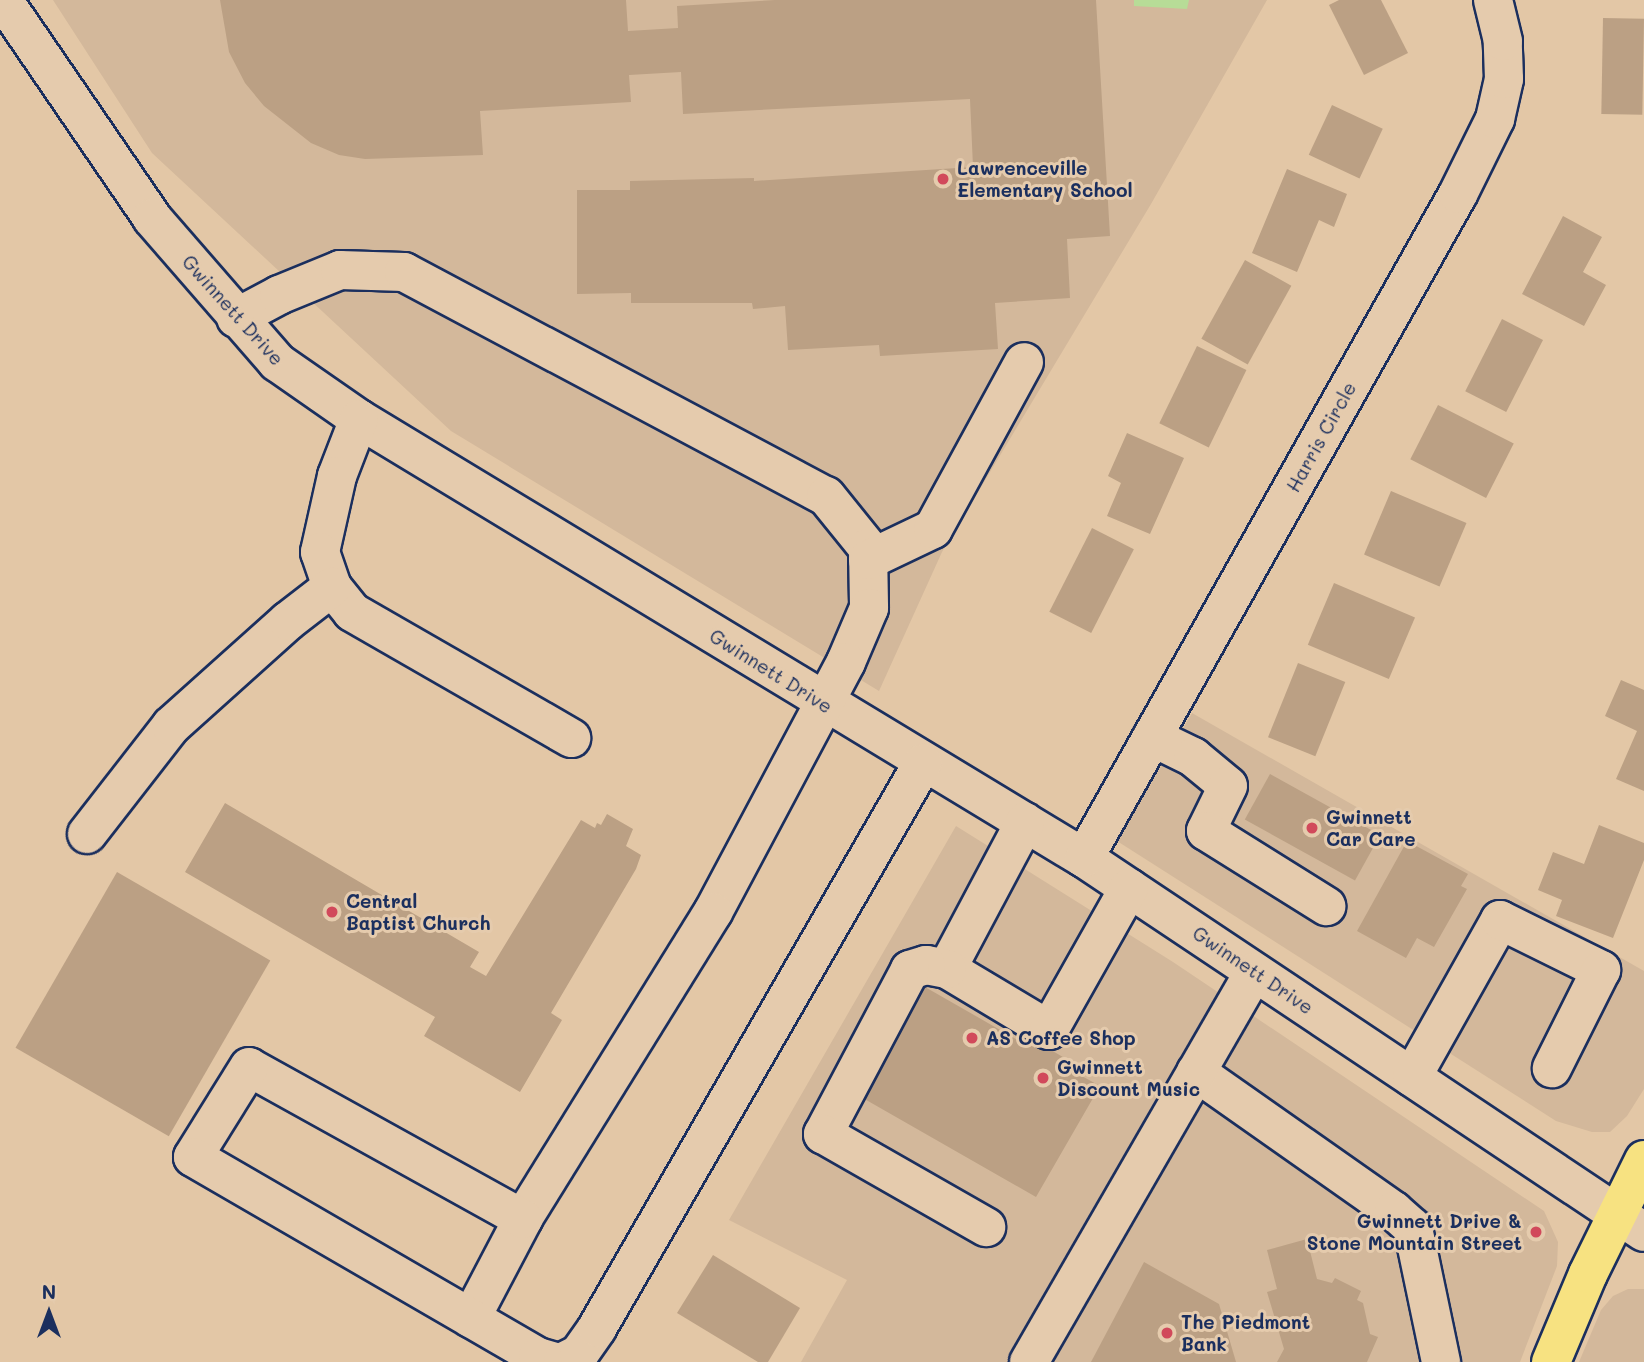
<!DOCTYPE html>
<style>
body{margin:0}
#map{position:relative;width:1644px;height:1362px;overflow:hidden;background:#e3c7a6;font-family:Mali,sans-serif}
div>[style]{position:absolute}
.built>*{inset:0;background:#d3b89b}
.green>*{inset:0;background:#b7dc97}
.building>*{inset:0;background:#bba084;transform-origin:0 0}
.roads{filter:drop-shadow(2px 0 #1b2f5e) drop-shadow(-2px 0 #1b2f5e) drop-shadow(0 2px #1b2f5e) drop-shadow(0 -2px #1b2f5e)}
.minor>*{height:38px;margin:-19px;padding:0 19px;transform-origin:19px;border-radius:19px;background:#e5cbad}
.major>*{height:38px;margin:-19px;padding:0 19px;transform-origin:19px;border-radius:19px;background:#f7e281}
.dots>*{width:19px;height:19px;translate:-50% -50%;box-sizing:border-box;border:4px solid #e5cbad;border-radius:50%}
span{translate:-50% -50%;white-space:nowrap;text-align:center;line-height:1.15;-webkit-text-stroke:6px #e5cbad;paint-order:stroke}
.poi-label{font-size:19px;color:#1b2f5e;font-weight:700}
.left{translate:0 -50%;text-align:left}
.right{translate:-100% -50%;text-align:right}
.street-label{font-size:19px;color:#1b2f5e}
.north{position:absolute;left:14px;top:1278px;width:70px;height:70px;-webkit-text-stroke:5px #e5cbad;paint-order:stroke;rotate:0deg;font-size:19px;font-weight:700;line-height:28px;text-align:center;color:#1b2f5e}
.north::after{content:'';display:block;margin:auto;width:24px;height:32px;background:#1b2f5e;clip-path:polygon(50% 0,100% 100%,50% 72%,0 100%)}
</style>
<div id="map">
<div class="built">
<div style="clip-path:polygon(53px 0,1267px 0,1151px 204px,942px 552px,879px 691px,451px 431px,152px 153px)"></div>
<div style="clip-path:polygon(1192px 713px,1644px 971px,1644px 1089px,1627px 1116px,1610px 1132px,1592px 1132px,1556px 1121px,1117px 841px)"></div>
<div style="clip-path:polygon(956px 826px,1173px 962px,1544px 1211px,1558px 1242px,1557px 1266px,1520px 1362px,801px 1362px,847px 1280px,729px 1220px)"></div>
<div style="clip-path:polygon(1628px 1289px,1644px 1289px,1644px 1362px,1579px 1362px,1601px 1310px,1613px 1296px)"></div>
</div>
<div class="green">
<div style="clip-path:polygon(1134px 0,1189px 0,1187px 9px,1134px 6px)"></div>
</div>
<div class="building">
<div style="clip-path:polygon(220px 0,626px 0,628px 31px,678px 28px,677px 6px,775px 0,1096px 0,1110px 236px,1067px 239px,1070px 298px,995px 303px,998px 349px,880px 356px,879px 345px,788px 350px,785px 306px,753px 309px,752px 303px,631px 303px,631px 293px,577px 294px,577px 190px,630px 190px,630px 181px,754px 178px,754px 181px,973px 167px,970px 99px,683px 114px,681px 72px,629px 75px,631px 102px,480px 111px,483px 155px,365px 159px,339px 155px,311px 143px,264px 106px,245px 83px,229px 52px)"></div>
<div style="clip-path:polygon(1339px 0,1381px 0,1408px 53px,1364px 75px,1329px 5px)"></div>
<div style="left:1603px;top:18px;width:41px;height:96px;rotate:1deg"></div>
<div style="left:1332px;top:105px;width:56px;height:55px;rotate:25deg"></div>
<div style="clip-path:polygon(1287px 169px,1347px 194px,1334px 227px,1319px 220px,1297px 272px,1252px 253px)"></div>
<div style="clip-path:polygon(1563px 216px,1602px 237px,1583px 272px,1606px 285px,1584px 326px,1522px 294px)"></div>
<div style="left:1245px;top:260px;width:53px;height:90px;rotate:29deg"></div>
<div style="left:1502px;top:319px;width:46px;height:81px;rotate:27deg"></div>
<div style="left:1197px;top:346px;width:55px;height:86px;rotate:26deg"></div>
<div style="left:1438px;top:405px;width:85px;height:61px;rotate:27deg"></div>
<div style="clip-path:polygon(1127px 433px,1184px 458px,1150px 534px,1107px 516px,1121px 483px,1108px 476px)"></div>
<div style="left:1391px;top:491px;width:82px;height:69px;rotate:23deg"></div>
<div style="left:1092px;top:528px;width:47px;height:94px;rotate:27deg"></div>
<div style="left:1334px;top:583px;width:88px;height:67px;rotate:23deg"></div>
<div style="left:1298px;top:663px;width:51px;height:80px;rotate:22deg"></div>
<div style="clip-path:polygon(1621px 680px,1644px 690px,1644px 791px,1616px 779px,1637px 731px,1605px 716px)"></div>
<div style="left:1270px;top:774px;width:126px;height:52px;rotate:29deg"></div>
<div style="clip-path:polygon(225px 803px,479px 952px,470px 967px,486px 976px,581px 820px,595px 828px,597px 823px,601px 825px,607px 814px,633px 829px,626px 846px,641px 855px,636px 869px,551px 1013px,562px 1020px,520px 1092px,424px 1036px,435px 1017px,185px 872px)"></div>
<div style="clip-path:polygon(1599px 825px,1644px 843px,1644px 860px,1613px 938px,1556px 916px,1562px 900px,1538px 890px,1553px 852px,1584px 864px)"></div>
<div style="clip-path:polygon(1407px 841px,1468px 874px,1461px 886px,1467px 889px,1434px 947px,1417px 938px,1406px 958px,1357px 931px)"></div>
<div style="left:117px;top:872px;width:177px;height:203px;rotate:30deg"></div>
<div style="clip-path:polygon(925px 987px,1030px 1047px,1034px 1040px,1073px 1063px,1069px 1069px,1100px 1086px,1036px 1197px,861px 1097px)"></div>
<div style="clip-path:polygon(1307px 1239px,1317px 1279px,1332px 1283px,1335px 1278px,1361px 1291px,1357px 1300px,1363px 1303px,1370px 1334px,1378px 1337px,1367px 1362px,1277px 1362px,1284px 1349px,1267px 1292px,1277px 1289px,1267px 1250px)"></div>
<div style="clip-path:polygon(713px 1255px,800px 1308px,768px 1362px,758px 1362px,677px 1313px)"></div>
<div style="clip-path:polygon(1144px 1262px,1219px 1304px,1236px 1362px,1091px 1362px)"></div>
</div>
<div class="roads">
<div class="minor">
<div style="left:3px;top:0;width:264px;rotate:55.6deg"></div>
<div style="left:152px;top:218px;width:191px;rotate:49deg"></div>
<div style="left:277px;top:362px;width:100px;rotate:34.8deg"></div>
<div style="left:359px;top:419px;width:848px;rotate:31.2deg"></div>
<div style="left:1084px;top:858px;width:673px;rotate:33.74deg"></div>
<div style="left:236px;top:318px;width:49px;rotate:-28.1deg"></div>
<div style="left:279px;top:295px;width:66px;rotate:-22.3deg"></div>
<div style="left:340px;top:270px;width:64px;rotate:1.8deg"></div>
<div style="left:404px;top:272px;width:478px;rotate:28deg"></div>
<div style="left:826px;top:496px;width:67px;rotate:51.1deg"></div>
<div style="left:868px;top:548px;width:60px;rotate:89deg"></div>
<div style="left:869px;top:608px;width:59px;rotate:113.1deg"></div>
<div style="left:846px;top:662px;width:283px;rotate:118deg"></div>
<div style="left:713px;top:912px;width:361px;rotate:121.8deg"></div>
<div style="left:523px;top:1219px;width:112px;rotate:117.7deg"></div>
<div style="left:359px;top:419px;width:61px;rotate:111.1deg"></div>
<div style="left:337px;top:476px;width:78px;rotate:102.6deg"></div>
<div style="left:320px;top:552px;width:37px;rotate:71deg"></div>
<div style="left:332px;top:587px;width:32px;rotate:51deg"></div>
<div style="left:352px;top:612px;width:253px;rotate:29.9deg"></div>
<div style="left:868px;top:560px;width:72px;rotate:-25.5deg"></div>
<div style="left:933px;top:529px;width:190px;rotate:-61.4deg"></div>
<div style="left:1152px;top:737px;width:46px;rotate:26deg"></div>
<div style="left:1193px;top:757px;width:45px;rotate:39.6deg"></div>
<div style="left:1228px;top:786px;width:50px;rotate:116.1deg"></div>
<div style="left:1206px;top:831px;width:142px;rotate:32deg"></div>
<div style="left:1025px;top:822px;width:166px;rotate:118deg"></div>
<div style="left:947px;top:969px;width:119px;rotate:30.9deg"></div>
<div style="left:1049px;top:1030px;width:163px;rotate:-60.6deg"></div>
<div style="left:87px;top:834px;width:137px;rotate:-52.1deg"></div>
<div style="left:171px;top:726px;width:157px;rotate:-41.9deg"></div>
<div style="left:288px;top:621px;width:56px;rotate:-37.7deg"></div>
<div style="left:1084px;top:858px;width:762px;rotate:-60.61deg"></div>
<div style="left:1458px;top:194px;width:84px;rotate:-63.7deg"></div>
<div style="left:1495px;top:119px;width:41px;rotate:-77.3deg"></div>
<div style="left:1504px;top:79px;width:38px;rotate:-92deg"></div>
<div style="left:1503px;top:41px;width:42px;rotate:-103.7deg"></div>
<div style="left:947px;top:969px;width:21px;rotate:-169deg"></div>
<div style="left:926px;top:965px;width:17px;rotate:163deg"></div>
<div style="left:910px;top:970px;width:186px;rotate:117.9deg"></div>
<div style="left:823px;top:1134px;width:188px;rotate:29.7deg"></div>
<div style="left:1196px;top:1072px;width:242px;rotate:35.1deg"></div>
<div style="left:1394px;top:1211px;width:25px;rotate:42deg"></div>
<div style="left:1413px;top:1228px;width:137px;rotate:78.2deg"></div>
<div style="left:1412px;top:1077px;width:180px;rotate:-60.7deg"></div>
<div style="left:1500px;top:920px;width:113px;rotate:26.3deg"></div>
<div style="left:1601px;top:970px;width:110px;rotate:116.6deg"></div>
<div style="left:523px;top:1219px;width:313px;rotate:-151deg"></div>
<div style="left:249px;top:1067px;width:106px;rotate:121.9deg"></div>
<div style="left:193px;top:1157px;width:399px;rotate:30.1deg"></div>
<div style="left:538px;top:1357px;width:18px;rotate:16deg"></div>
<div style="left:563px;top:1362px;width:18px;rotate:-27deg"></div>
<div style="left:579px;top:1354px;width:32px;rotate:-55deg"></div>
<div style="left:597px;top:1328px;width:652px;rotate:-60.02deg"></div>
<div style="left:1029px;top:1362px;width:450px;rotate:-60deg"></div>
</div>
<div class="major">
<div style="left:1551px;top:1362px;width:95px;rotate:-67.2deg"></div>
<div style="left:1588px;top:1274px;width:127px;rotate:-63.8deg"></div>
</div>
</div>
<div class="dots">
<div style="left:943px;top:179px;background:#d1495b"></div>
<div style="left:1312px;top:828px;background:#d1495b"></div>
<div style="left:332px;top:912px;background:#d1495b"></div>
<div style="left:972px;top:1038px;background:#d1495b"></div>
<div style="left:1043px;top:1078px;background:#d1495b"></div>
<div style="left:1536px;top:1232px;background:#d1495b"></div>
<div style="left:1167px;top:1333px;background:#d1495b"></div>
</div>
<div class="poi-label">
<span class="left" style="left:957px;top:179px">Lawrenceville<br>Elementary School</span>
<span class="left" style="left:1326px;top:828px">Gwinnett<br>Car Care</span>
<span class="left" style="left:346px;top:912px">Central<br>Baptist Church</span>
<span class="left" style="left:986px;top:1038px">AS Coffee Shop</span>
<span class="left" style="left:1057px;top:1078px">Gwinnett<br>Discount Music</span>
<span class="right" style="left:1522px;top:1232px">Gwinnett Drive &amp;<br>Stone Mountain Street</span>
<span class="left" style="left:1181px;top:1333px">The Piedmont<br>Bank</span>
</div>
<div class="street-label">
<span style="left:233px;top:310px;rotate:48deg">Gwinnett Drive</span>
<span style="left:1321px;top:437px;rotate:-61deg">Harris Circle</span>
<span style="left:771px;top:671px;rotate:32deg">Gwinnett Drive</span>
<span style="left:1253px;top:970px;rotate:34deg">Gwinnett Drive</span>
</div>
<div class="north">N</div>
</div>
